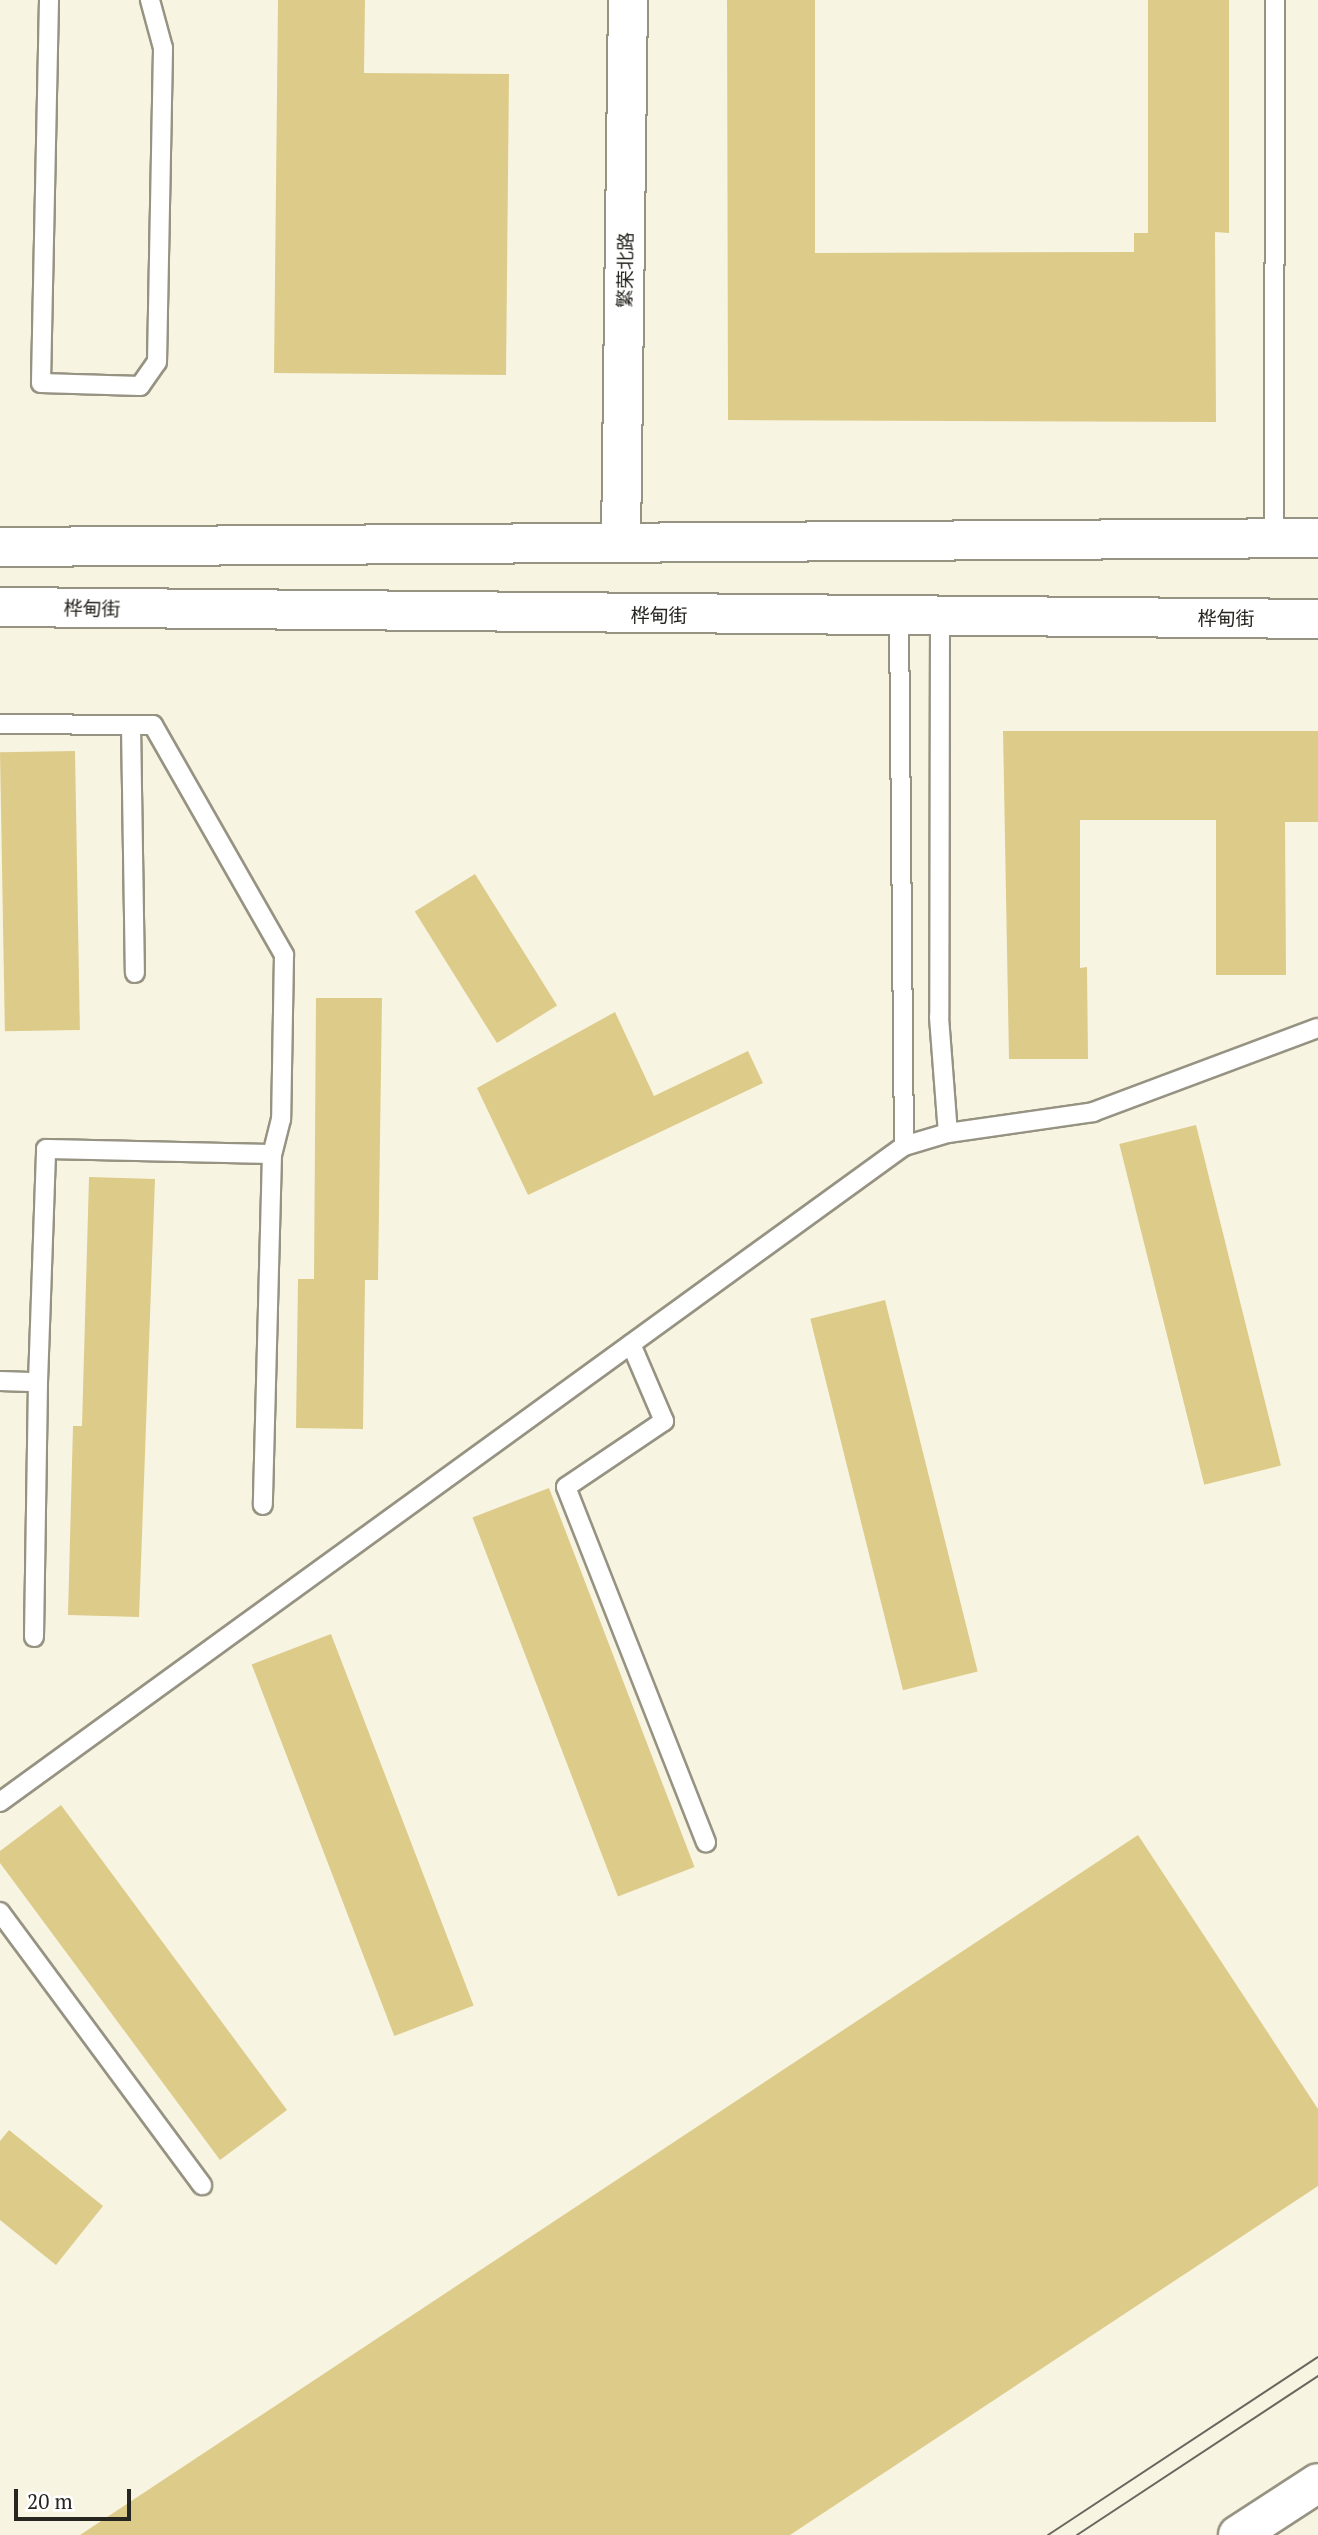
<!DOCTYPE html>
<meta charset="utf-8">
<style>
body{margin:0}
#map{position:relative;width:1318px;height:2535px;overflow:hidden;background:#f8f4e2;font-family:"PT Serif","Noto Sans SC",serif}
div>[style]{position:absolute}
.building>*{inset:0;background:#ddcb8a;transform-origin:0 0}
.roads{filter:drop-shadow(2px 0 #979383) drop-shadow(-2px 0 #979383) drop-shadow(0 2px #979383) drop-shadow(0 -2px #979383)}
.service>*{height:18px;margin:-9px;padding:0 9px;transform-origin:9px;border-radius:9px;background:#fff}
.tertiary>*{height:38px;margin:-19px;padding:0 19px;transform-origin:19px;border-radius:19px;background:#fff}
.secondary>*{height:38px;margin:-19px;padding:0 19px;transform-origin:19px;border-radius:19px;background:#fff}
.tram>*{height:2px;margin:-1px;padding:0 1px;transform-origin:1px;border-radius:1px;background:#69665d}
span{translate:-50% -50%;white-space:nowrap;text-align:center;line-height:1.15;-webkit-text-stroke:6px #fff;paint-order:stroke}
.street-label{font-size:19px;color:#27251f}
.scale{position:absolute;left:14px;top:2489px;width:117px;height:32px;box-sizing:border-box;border:4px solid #27251f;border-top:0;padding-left:9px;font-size:21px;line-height:24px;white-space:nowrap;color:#27251f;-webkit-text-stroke:5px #fff;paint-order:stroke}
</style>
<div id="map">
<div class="building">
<div style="clip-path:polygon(278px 0,365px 0,364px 73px,509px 74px,506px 375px,274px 373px)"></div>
<div style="clip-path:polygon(727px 0,815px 0,815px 253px,1134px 252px,1134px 233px,1148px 233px,1148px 0,1229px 0,1229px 233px,1215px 232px,1216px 422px,728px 420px)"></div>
<div style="clip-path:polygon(1003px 731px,1318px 731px,1318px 822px,1285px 822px,1286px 975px,1216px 975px,1216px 820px,1080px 820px,1080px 968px,1087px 967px,1088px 1059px,1009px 1059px)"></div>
<div style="left:75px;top:751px;width:279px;height:75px;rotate:89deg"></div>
<div style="left:475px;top:874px;width:155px;height:71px;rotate:58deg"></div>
<div style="clip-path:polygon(316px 998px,382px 998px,378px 1280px,365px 1280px,363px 1429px,296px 1428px,298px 1279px,314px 1279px)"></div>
<div style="clip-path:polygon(615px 1012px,654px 1096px,748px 1051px,763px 1083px,528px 1195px,477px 1088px)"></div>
<div style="left:1196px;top:1125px;width:351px;height:79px;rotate:76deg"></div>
<div style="clip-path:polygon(89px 1177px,155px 1179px,139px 1617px,68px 1615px,73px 1426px,82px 1426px)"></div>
<div style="left:885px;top:1300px;width:383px;height:77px;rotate:76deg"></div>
<div style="left:549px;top:1488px;width:406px;height:82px;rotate:69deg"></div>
<div style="left:331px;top:1634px;width:398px;height:85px;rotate:69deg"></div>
<div style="clip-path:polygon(61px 1805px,287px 2110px,220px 2160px,0 1863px,0 1851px)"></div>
<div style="clip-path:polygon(1138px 1835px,1318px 2109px,1318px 2186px,790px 2535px,80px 2535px)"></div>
<div style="clip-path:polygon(9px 2130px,103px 2206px,56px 2265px,0 2220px,0 2141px)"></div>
</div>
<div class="roads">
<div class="service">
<div style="left:49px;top:0;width:383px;rotate:91.2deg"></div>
<div style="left:41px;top:383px;width:99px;rotate:1.7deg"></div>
<div style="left:140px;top:386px;width:29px;rotate:-55deg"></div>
<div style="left:157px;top:362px;width:314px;rotate:-88.9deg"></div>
<div style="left:163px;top:48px;width:50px;rotate:-105.2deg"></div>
<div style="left:1274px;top:538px;width:538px;rotate:-89.89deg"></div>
<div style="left:899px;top:617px;width:529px;rotate:89.46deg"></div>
<div style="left:940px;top:617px;width:400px;rotate:90.1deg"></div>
<div style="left:939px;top:1017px;width:116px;rotate:85.6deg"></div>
<div style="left:0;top:724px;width:153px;rotate:0.4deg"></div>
<div style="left:153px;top:725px;width:265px;rotate:60.3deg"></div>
<div style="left:284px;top:955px;width:164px;rotate:91deg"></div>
<div style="left:281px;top:1119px;width:36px;rotate:104deg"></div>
<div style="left:131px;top:725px;width:248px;rotate:89.1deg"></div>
<div style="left:631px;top:1344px;width:84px;rotate:66.8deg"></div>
<div style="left:664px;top:1421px;width:118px;rotate:146deg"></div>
<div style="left:566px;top:1487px;width:382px;rotate:68.5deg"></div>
<div style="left:0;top:1381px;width:38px;rotate:2deg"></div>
<div style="left:38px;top:1382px;width:255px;rotate:90.9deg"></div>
<div style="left:38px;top:1382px;width:233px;rotate:-88deg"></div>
<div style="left:46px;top:1149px;width:226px;rotate:1.3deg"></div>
<div style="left:272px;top:1154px;width:351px;rotate:91.5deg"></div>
<div style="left:0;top:1802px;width:1117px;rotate:-35.97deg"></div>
<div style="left:904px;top:1146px;width:46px;rotate:-16.5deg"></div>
<div style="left:948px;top:1133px;width:147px;rotate:-8.2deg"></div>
<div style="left:1093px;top:1112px;width:240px;rotate:-20.5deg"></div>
<div style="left:0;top:1912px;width:340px;rotate:53.5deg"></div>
</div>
<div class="tertiary">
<div style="left:621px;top:541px;width:541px;rotate:-89.26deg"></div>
<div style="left:0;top:547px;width:1318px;rotate:-0.39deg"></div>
<div style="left:0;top:607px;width:1318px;rotate:0.52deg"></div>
</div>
<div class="secondary">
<div style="left:1238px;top:2535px;width:95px;rotate:-33deg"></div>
</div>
</div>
<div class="tram">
<div style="left:1048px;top:2535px;width:323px;rotate:-33.4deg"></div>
<div style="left:1077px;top:2535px;width:289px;rotate:-33.4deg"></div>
</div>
<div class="street-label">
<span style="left:625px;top:270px;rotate:-89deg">繁荣北路</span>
<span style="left:92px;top:608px;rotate:1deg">桦甸街</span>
<span style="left:659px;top:615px">桦甸街</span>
<span style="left:1226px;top:618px">桦甸街</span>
</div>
<div class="scale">20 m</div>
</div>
